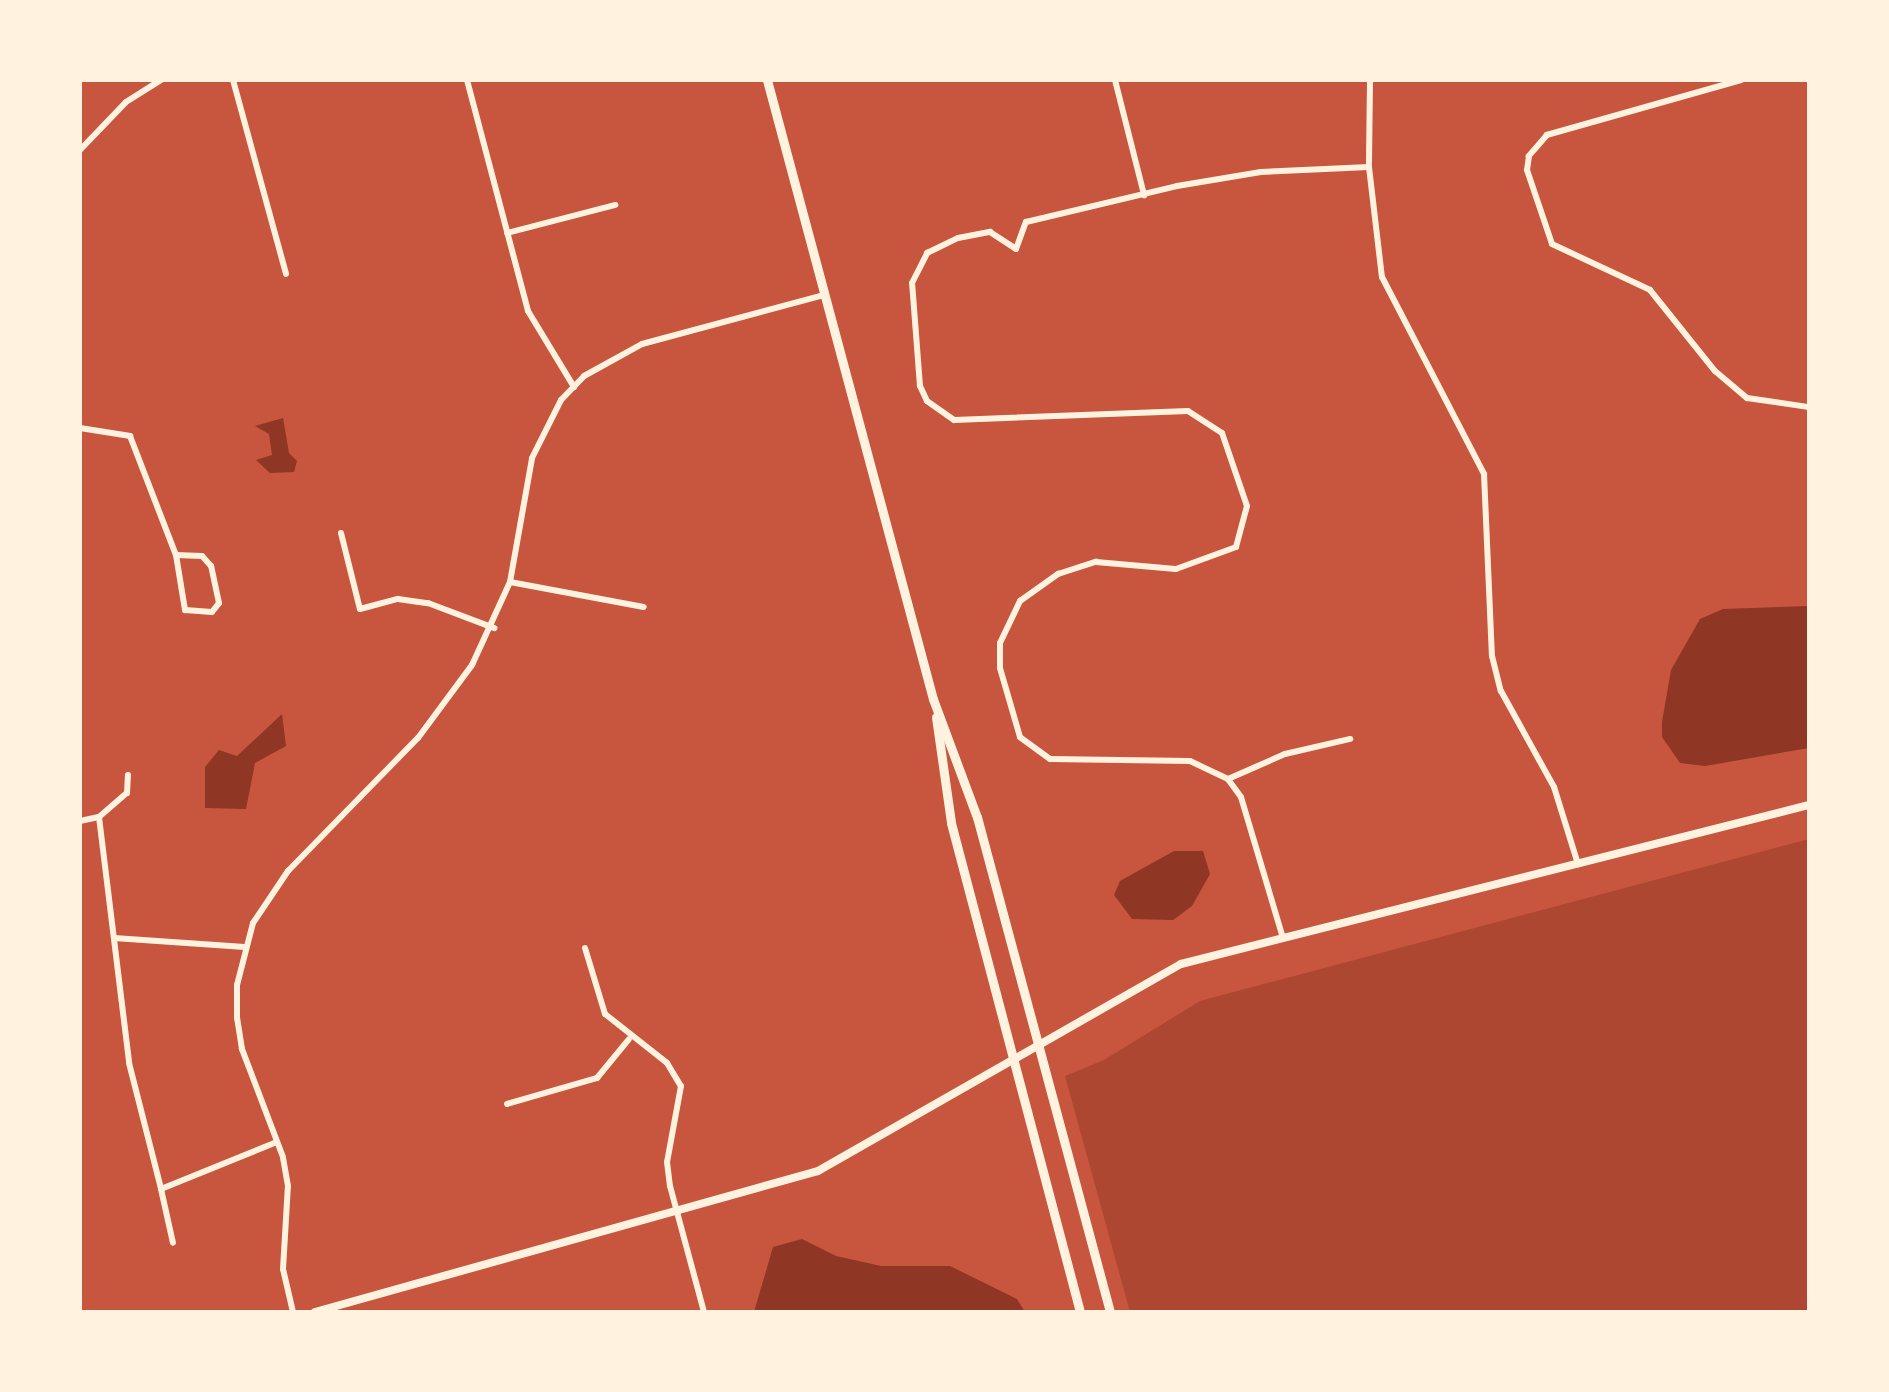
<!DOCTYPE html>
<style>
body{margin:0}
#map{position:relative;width:1889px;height:1392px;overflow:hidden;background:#c8553d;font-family:"PT Sans Narrow",sans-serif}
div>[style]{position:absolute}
.green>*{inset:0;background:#ae4732}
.water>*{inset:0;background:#8f3625}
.minor>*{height:6px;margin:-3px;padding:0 3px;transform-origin:3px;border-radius:3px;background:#fff3e0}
.tertiary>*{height:8px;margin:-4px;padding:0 4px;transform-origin:4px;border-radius:4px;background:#fff3e0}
.secondary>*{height:9px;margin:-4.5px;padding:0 4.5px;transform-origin:4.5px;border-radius:4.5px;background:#fff3e0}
span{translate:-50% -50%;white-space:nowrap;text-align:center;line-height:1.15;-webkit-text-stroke:8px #fff3e0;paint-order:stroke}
.frame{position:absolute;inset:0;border:82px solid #fff3e0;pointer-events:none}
</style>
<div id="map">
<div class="green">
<div style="clip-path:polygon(1809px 839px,1809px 1312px,1130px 1312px,1065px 1076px,1104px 1060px,1200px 1001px)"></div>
</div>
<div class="water">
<div style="clip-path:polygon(283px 418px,289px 453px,297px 461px,294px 472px,270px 473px,256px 460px,272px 455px,269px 434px,255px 426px)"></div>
<div style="clip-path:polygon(1809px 606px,1809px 748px,1705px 766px,1680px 763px,1662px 737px,1662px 722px,1671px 670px,1700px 619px,1723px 609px)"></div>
<div style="clip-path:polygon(282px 714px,286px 746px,255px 763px,246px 809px,205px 808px,205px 767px,219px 750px,237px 756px)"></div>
<div style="clip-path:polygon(1174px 851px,1203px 851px,1210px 874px,1192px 906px,1173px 920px,1132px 919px,1114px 895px,1120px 881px)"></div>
<div style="clip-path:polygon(802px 1239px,836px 1256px,881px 1266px,950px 1266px,1017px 1299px,1025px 1312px,754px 1312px,773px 1247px)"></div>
</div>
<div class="minor">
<div style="left:233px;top:80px;width:201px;rotate:74.7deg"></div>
<div style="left:467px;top:80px;width:239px;rotate:75.2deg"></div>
<div style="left:528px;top:311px;width:89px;rotate:58.8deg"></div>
<div style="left:1115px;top:80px;width:119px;rotate:75.8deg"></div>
<div style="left:1370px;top:80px;width:87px;rotate:90.7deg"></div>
<div style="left:1369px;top:167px;width:111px;rotate:83.3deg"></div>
<div style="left:1382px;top:277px;width:222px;rotate:62.6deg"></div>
<div style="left:1484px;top:474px;width:182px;rotate:87.5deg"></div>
<div style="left:1492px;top:656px;width:36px;rotate:76deg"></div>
<div style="left:1501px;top:691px;width:110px;rotate:61.1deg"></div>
<div style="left:1554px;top:787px;width:81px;rotate:72.7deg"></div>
<div style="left:1741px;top:80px;width:202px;rotate:164.2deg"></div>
<div style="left:1547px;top:135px;width:28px;rotate:131deg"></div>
<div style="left:1529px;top:156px;width:14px;rotate:98deg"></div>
<div style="left:1527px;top:170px;width:78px;rotate:71.3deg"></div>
<div style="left:1552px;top:244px;width:108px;rotate:25.1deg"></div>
<div style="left:1650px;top:290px;width:104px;rotate:51.3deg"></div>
<div style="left:1715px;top:371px;width:42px;rotate:40.2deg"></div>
<div style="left:1747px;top:398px;width:63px;rotate:8.3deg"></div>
<div style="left:80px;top:150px;width:66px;rotate:-46.2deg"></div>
<div style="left:126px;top:102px;width:41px;rotate:-32.2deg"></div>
<div style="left:507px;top:233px;width:112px;rotate:-14.5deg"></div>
<div style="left:80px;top:428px;width:51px;rotate:9.1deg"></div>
<div style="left:130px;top:436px;width:128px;rotate:68.9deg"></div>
<div style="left:176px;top:555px;width:56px;rotate:80.7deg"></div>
<div style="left:185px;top:610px;width:27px;rotate:4deg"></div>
<div style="left:212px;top:612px;width:11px;rotate:-52deg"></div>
<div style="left:219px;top:603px;width:38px;rotate:-102deg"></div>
<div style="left:211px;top:566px;width:13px;rotate:-132deg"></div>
<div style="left:202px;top:556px;width:26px;rotate:-178deg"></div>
<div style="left:341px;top:533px;width:78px;rotate:76deg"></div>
<div style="left:360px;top:609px;width:39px;rotate:-15deg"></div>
<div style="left:398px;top:599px;width:30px;rotate:8deg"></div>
<div style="left:428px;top:603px;width:71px;rotate:20.7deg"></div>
<div style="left:510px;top:582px;width:136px;rotate:10.6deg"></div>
<div style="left:1228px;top:779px;width:62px;rotate:-23.7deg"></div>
<div style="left:1285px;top:754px;width:67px;rotate:-13deg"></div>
<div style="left:99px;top:817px;width:248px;rotate:83deg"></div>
<div style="left:129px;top:1063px;width:130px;rotate:75.7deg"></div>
<div style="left:161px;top:1189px;width:125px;rotate:-22.1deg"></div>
<div style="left:80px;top:821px;width:19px;rotate:-12deg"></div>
<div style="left:99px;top:817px;width:37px;rotate:-41deg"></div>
<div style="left:127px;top:793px;width:18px;rotate:-87deg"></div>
<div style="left:114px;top:938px;width:131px;rotate:3.9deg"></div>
<div style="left:1283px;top:938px;width:147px;rotate:-106.6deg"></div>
<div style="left:1241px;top:797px;width:22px;rotate:-126deg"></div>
<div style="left:1228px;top:779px;width:42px;rotate:-154.7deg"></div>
<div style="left:1190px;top:761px;width:140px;rotate:-179.2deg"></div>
<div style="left:1050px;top:759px;width:37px;rotate:-144deg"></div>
<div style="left:1020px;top:737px;width:72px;rotate:-106.2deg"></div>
<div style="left:1000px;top:668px;width:25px;rotate:-90deg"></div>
<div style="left:1000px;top:643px;width:47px;rotate:-64.5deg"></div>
<div style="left:1020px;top:601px;width:47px;rotate:-35.4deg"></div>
<div style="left:1058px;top:574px;width:40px;rotate:-18deg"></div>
<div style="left:1096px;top:562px;width:80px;rotate:5deg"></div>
<div style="left:1176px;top:569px;width:64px;rotate:-20.1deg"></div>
<div style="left:1236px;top:547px;width:42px;rotate:-75deg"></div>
<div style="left:1247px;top:506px;width:77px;rotate:-108.9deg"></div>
<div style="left:1222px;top:433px;width:40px;rotate:-147.1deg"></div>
<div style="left:1188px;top:411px;width:234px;rotate:177.8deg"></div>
<div style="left:954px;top:420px;width:33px;rotate:-145deg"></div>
<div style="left:927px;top:401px;width:17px;rotate:-115deg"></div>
<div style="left:920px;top:386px;width:103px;rotate:-94.4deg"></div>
<div style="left:912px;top:283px;width:34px;rotate:-63deg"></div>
<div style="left:927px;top:253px;width:34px;rotate:-26deg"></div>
<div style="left:958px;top:238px;width:33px;rotate:-11deg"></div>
<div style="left:990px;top:232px;width:31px;rotate:33deg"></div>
<div style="left:1016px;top:249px;width:29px;rotate:-70deg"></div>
<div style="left:1026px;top:222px;width:155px;rotate:-13.4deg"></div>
<div style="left:1177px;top:186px;width:85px;rotate:-9.5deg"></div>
<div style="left:1261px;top:172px;width:108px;rotate:-2.7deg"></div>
<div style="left:585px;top:948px;width:69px;rotate:73.1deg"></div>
<div style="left:605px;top:1014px;width:79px;rotate:38.3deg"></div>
<div style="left:667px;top:1063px;width:27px;rotate:59deg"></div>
<div style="left:681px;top:1086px;width:77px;rotate:100.4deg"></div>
<div style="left:667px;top:1162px;width:24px;rotate:83deg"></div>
<div style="left:670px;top:1186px;width:131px;rotate:74.9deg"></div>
<div style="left:507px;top:1104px;width:94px;rotate:-16.1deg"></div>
<div style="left:597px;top:1078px;width:50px;rotate:-50.6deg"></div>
<div style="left:161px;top:1189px;width:55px;rotate:77.5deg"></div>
<div style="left:293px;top:1312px;width:44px;rotate:-103.1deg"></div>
<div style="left:283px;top:1269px;width:83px;rotate:-86.6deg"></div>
<div style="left:288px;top:1186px;width:29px;rotate:-100deg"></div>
<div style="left:283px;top:1157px;width:116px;rotate:-110.8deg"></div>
<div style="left:242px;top:1049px;width:31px;rotate:-99deg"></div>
<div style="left:237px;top:1018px;width:33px;rotate:-90deg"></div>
<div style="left:237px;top:985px;width:64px;rotate:-75.5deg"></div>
<div style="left:253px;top:923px;width:63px;rotate:-56.1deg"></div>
<div style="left:288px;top:871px;width:186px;rotate:-45.7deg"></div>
<div style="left:418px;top:738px;width:91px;rotate:-53.5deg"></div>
<div style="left:472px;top:665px;width:91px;rotate:-65.4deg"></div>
<div style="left:510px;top:582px;width:126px;rotate:-79.9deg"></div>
<div style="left:532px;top:458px;width:65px;rotate:-63.4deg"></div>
<div style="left:561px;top:400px;width:33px;rotate:-46deg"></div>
<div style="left:584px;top:376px;width:66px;rotate:-28.9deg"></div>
<div style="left:642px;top:344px;width:188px;rotate:-15.1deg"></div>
</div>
<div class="tertiary">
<div style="left:315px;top:1312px;width:522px;rotate:-15.66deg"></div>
<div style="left:818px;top:1171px;width:418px;rotate:-29.7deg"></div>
<div style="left:1181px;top:964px;width:648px;rotate:-14.21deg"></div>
</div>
<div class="secondary">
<div style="left:767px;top:80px;width:641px;rotate:74.99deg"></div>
<div style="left:933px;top:699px;width:126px;rotate:69.6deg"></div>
<div style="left:977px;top:817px;width:513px;rotate:74.96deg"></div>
<div style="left:936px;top:717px;width:107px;rotate:81.9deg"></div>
<div style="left:951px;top:823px;width:506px;rotate:75.22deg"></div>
</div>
<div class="frame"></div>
</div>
